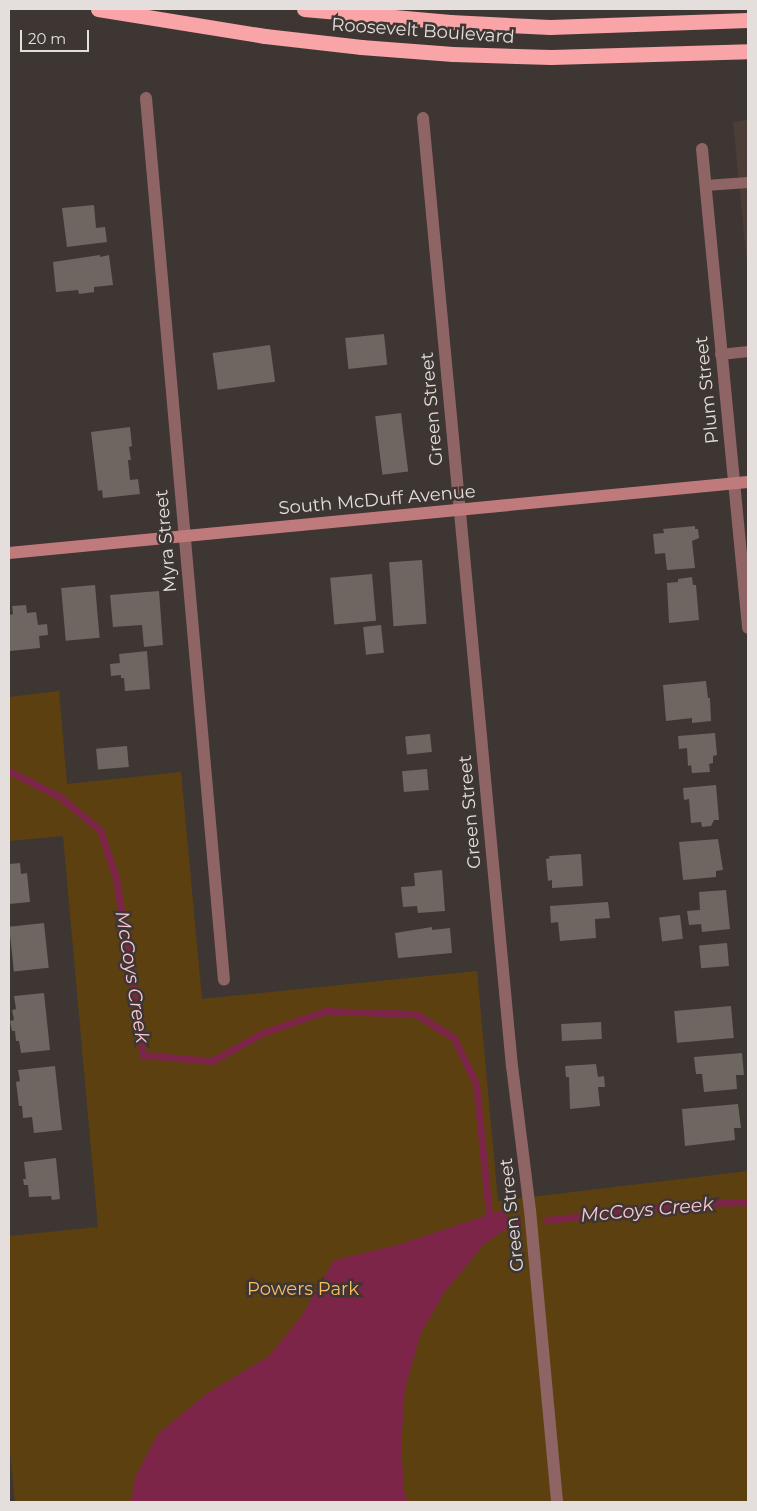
<!DOCTYPE html>
<style>
body{margin:0}
#map{position:relative;width:757px;height:1511px;overflow:hidden;background:#3e3633;font-family:Montserrat,sans-serif}
div>[style]{position:absolute}
.built>*{inset:0;background:#4c3d39}
.green>*{inset:0;background:#5d400f}
.water>*{inset:0;background:#7d2549}
.stream>*{height:7px;margin:-3.5px;padding:0 3.5px;transform-origin:3.5px;border-radius:3.5px;background:#7d2549}
.building>*{inset:0;background:#6d6661;transform-origin:0 0}
.service>*{height:11px;margin:-5.5px;padding:0 5.5px;transform-origin:5.5px;border-radius:5.5px;background:#8f6464}
.minor>*{height:12px;margin:-6px;padding:0 6px;transform-origin:6px;border-radius:6px;background:#8f6464}
.secondary>*{height:12px;margin:-6px;padding:0 6px;transform-origin:6px;border-radius:6px;background:#bf7b7c}
.motorway>*{height:15px;margin:-7.5px;padding:0 7.5px;transform-origin:7.5px;border-radius:7.5px;background:#f9a4a6}
span{translate:-50% -50%;white-space:nowrap;text-align:center;line-height:1.15;-webkit-text-stroke:5px #3e3633;paint-order:stroke}
.street-label{font-size:18px;color:#e4dfdd}
.park-label{font-size:18px;color:#f9be67}
.water-label{font-size:19px;color:#fbc7d6;font-style:italic}
.frame{position:absolute;inset:0;border:10px solid #e4dfdd;pointer-events:none}
.scale{position:absolute;left:20px;top:30px;width:69px;height:22px;box-sizing:border-box;border:2px solid #e4dfdd;border-top:0;padding-left:6px;font-size:15px;line-height:18px;white-space:nowrap;color:#e4dfdd;-webkit-text-stroke:4px #3e3633;paint-order:stroke}
</style>
<div id="map">
<div class="built">
<div style="clip-path:polygon(748px 120px,748px 274px,733px 122px)"></div>
</div>
<div class="green">
<div style="clip-path:polygon(59px 691px,67px 784px,181px 772px,202px 999px,477px 971px,498px 1201px,748px 1171px,748px 1502px,15px 1502px,9px 1440px,9px 1236px,98px 1227px,63px 836px,9px 841px,9px 697px)"></div>
</div>
<div class="water">
<div style="clip-path:polygon(503px 1210px,512px 1225px,484px 1244px,444px 1293px,421px 1333px,405px 1388px,401px 1447px,404px 1490px,408px 1502px,131px 1502px,135px 1477px,158px 1434px,206px 1394px,269px 1356px,302px 1315px,334px 1260px,397px 1245px)"></div>
</div>
<div class="stream">
<div style="left:9px;top:771px;width:57px;rotate:27deg"></div>
<div style="left:60px;top:797px;width:52px;rotate:39.5deg"></div>
<div style="left:100px;top:830px;width:51px;rotate:71.6deg"></div>
<div style="left:116px;top:878px;width:179px;rotate:81.3deg"></div>
<div style="left:143px;top:1055px;width:69px;rotate:5deg"></div>
<div style="left:212px;top:1061px;width:57px;rotate:-29.2deg"></div>
<div style="left:262px;top:1033px;width:68px;rotate:-19deg"></div>
<div style="left:326px;top:1011px;width:90px;rotate:1.9deg"></div>
<div style="left:416px;top:1014px;width:45px;rotate:32.3deg"></div>
<div style="left:454px;top:1038px;width:51px;rotate:64.4deg"></div>
<div style="left:476px;top:1084px;width:131px;rotate:84.3deg"></div>
<div style="left:489px;top:1214px;width:13px;rotate:27deg"></div>
<div style="left:501px;top:1220px;width:17px;rotate:3deg"></div>
<div style="left:547px;top:1220px;width:159px;rotate:-6.1deg"></div>
<div style="left:705px;top:1203px;width:43px;rotate:-1.3deg"></div>
</div>
<div class="building">
<div style="clip-path:polygon(94px 205px,96px 228px,105px 227px,107px 242px,67px 247px,62px 208px)"></div>
<div style="clip-path:polygon(100px 255px,100px 257px,109px 255px,113px 285px,94px 287px,94px 292px,79px 294px,78px 290px,56px 292px,53px 262px)"></div>
<div style="left:384px;top:334px;width:31px;height:39px;rotate:84deg"></div>
<div style="left:270px;top:345px;width:37px;height:58px;rotate:82deg"></div>
<div style="left:401px;top:413px;width:59px;height:26px;rotate:83deg"></div>
<div style="clip-path:polygon(130px 427px,132px 446px,129px 447px,131px 460px,128px 460px,130px 480px,138px 479px,140px 494px,103px 498px,102px 490px,98px 491px,91px 432px)"></div>
<div style="clip-path:polygon(695px 526px,695px 529px,698px 529px,699px 538px,692px 541px,695px 568px,667px 570px,665px 553px,655px 554px,653px 534px,664px 533px,663px 529px)"></div>
<div style="left:422px;top:560px;width:64px;height:33px;rotate:86deg"></div>
<div style="left:372px;top:574px;width:47px;height:42px;rotate:85deg"></div>
<div style="clip-path:polygon(692px 577px,693px 585px,696px 585px,699px 620px,669px 623px,667px 583px,678px 582px,678px 579px)"></div>
<div style="left:95px;top:585px;width:53px;height:34px;rotate:85deg"></div>
<div style="clip-path:polygon(159px 591px,163px 645px,144px 647px,142px 625px,113px 627px,110px 595px)"></div>
<div style="clip-path:polygon(26px 605px,27px 613px,36px 612px,38px 625px,47px 624px,48px 635px,39px 636px,40px 648px,10px 651px,9px 615px,13px 614px,12px 606px)"></div>
<div style="left:381px;top:625px;width:28px;height:18px;rotate:84deg"></div>
<div style="clip-path:polygon(147px 651px,150px 689px,125px 691px,124px 678px,121px 678px,121px 675px,111px 676px,110px 664px,120px 663px,119px 654px)"></div>
<div style="clip-path:polygon(706px 681px,708px 698px,710px 698px,711px 721px,692px 723px,692px 718px,666px 721px,663px 685px)"></div>
<div style="clip-path:polygon(715px 733px,717px 755px,713px 756px,713px 763px,709px 764px,710px 772px,692px 773px,691px 765px,688px 766px,687px 748px,679px 749px,678px 736px)"></div>
<div style="left:430px;top:734px;width:18px;height:25px;rotate:84deg"></div>
<div style="left:127px;top:746px;width:21px;height:31px;rotate:85deg"></div>
<div style="left:427px;top:769px;width:21px;height:25px;rotate:85deg"></div>
<div style="clip-path:polygon(716px 785px,719px 820px,714px 820px,711px 826px,702px 827px,701px 822px,691px 823px,689px 799px,684px 800px,683px 788px)"></div>
<div style="clip-path:polygon(718px 839px,723px 870px,716px 871px,716px 877px,683px 880px,679px 842px)"></div>
<div style="clip-path:polygon(581px 854px,583px 886px,552px 888px,552px 880px,548px 881px,546px 859px,550px 858px,549px 856px)"></div>
<div style="clip-path:polygon(20px 863px,21px 874px,27px 873px,30px 902px,9px 904px,9px 864px)"></div>
<div style="clip-path:polygon(442px 870px,445px 911px,418px 913px,417px 906px,403px 907px,401px 887px,415px 886px,414px 873px)"></div>
<div style="clip-path:polygon(726px 890px,730px 929px,702px 932px,701px 924px,689px 925px,687px 911px,700px 910px,699px 892px)"></div>
<div style="clip-path:polygon(608px 902px,610px 918px,595px 919px,596px 938px,560px 941px,558px 922px,551px 923px,550px 906px)"></div>
<div style="left:680px;top:915px;width:24px;height:21px;rotate:83deg"></div>
<div style="left:44px;top:923px;width:45px;height:35px;rotate:84deg"></div>
<div style="clip-path:polygon(432px 927px,432px 930px,450px 928px,452px 953px,398px 958px,395px 933px)"></div>
<div style="left:727px;top:943px;width:23px;height:28px;rotate:85deg"></div>
<div style="clip-path:polygon(44px 993px,50px 1050px,21px 1053px,19px 1041px,16px 1041px,15px 1031px,12px 1031px,10px 1021px,14px 1020px,12px 1010px,16px 1009px,14px 996px)"></div>
<div style="left:731px;top:1006px;width:32px;height:57px;rotate:85deg"></div>
<div style="left:601px;top:1022px;width:17px;height:40px;rotate:87deg"></div>
<div style="clip-path:polygon(742px 1053px,744px 1075px,736px 1075px,737px 1089px,704px 1092px,702px 1074px,696px 1074px,694px 1057px)"></div>
<div style="clip-path:polygon(596px 1064px,598px 1077px,604px 1076px,605px 1087px,598px 1087px,600px 1106px,570px 1109px,569px 1077px,566px 1077px,565px 1066px)"></div>
<div style="clip-path:polygon(55px 1066px,62px 1130px,34px 1133px,32px 1117px,23px 1118px,22px 1106px,19px 1106px,16px 1082px,20px 1081px,18px 1070px)"></div>
<div style="clip-path:polygon(738px 1104px,741px 1128px,734px 1128px,735px 1140px,685px 1146px,682px 1109px)"></div>
<div style="clip-path:polygon(56px 1158px,60px 1199px,52px 1200px,51px 1196px,29px 1197px,28px 1185px,24px 1185px,23px 1179px,26px 1179px,24px 1162px)"></div>
</div>
<div class="service">
<div style="left:705px;top:185px;width:43px;rotate:-4deg"></div>
<div style="left:720px;top:354px;width:28px;rotate:-6deg"></div>
</div>
<div class="minor">
<div style="left:146px;top:98px;width:885px;rotate:84.95deg"></div>
<div style="left:423px;top:118px;width:952px;rotate:84.64deg"></div>
<div style="left:512px;top:1066px;width:145px;rotate:82.9deg"></div>
<div style="left:530px;top:1210px;width:293px;rotate:84.7deg"></div>
<div style="left:702px;top:149px;width:481px;rotate:84.5deg"></div>
</div>
<div class="secondary">
<div style="left:9px;top:553px;width:742px;rotate:-5.49deg"></div>
</div>
<div class="motorway">
<div style="left:98px;top:9px;width:169px;rotate:9.2deg"></div>
<div style="left:265px;top:36px;width:97px;rotate:6.5deg"></div>
<div style="left:361px;top:47px;width:92px;rotate:4.4deg"></div>
<div style="left:453px;top:54px;width:98px;rotate:1.8deg"></div>
<div style="left:551px;top:57px;width:197px;rotate:-1.7deg"></div>
<div style="left:304px;top:9px;width:147px;rotate:5.1deg"></div>
<div style="left:450px;top:22px;width:100px;rotate:2.9deg"></div>
<div style="left:550px;top:27px;width:198px;rotate:-2deg"></div>
</div>
<div class="street-label">
<span style="left:423px;top:31px;rotate:4deg">Roosevelt Boulevard</span>
<span style="left:707px;top:390px;rotate:-96deg">Plum Street</span>
<span style="left:432px;top:409px;rotate:-95deg">Green Street</span>
<span style="left:377px;top:500px;rotate:-5deg">South McDuff Avenue</span>
<span style="left:166px;top:541px;rotate:-95deg">Myra Street</span>
<span style="left:470px;top:812px;rotate:-95deg">Green Street</span>
<span style="left:512px;top:1215px;rotate:-96deg">Green Street</span>
</div>
<div class="park-label">
<span style="left:303px;top:1289px">Powers Park</span>
</div>
<div class="water-label">
<span style="left:132px;top:977px;rotate:81deg">McCoys Creek</span>
<span style="left:647px;top:1210px;rotate:-5deg">McCoys Creek</span>
</div>
<div class="frame"></div>
<div class="scale">20 m</div>
</div>
